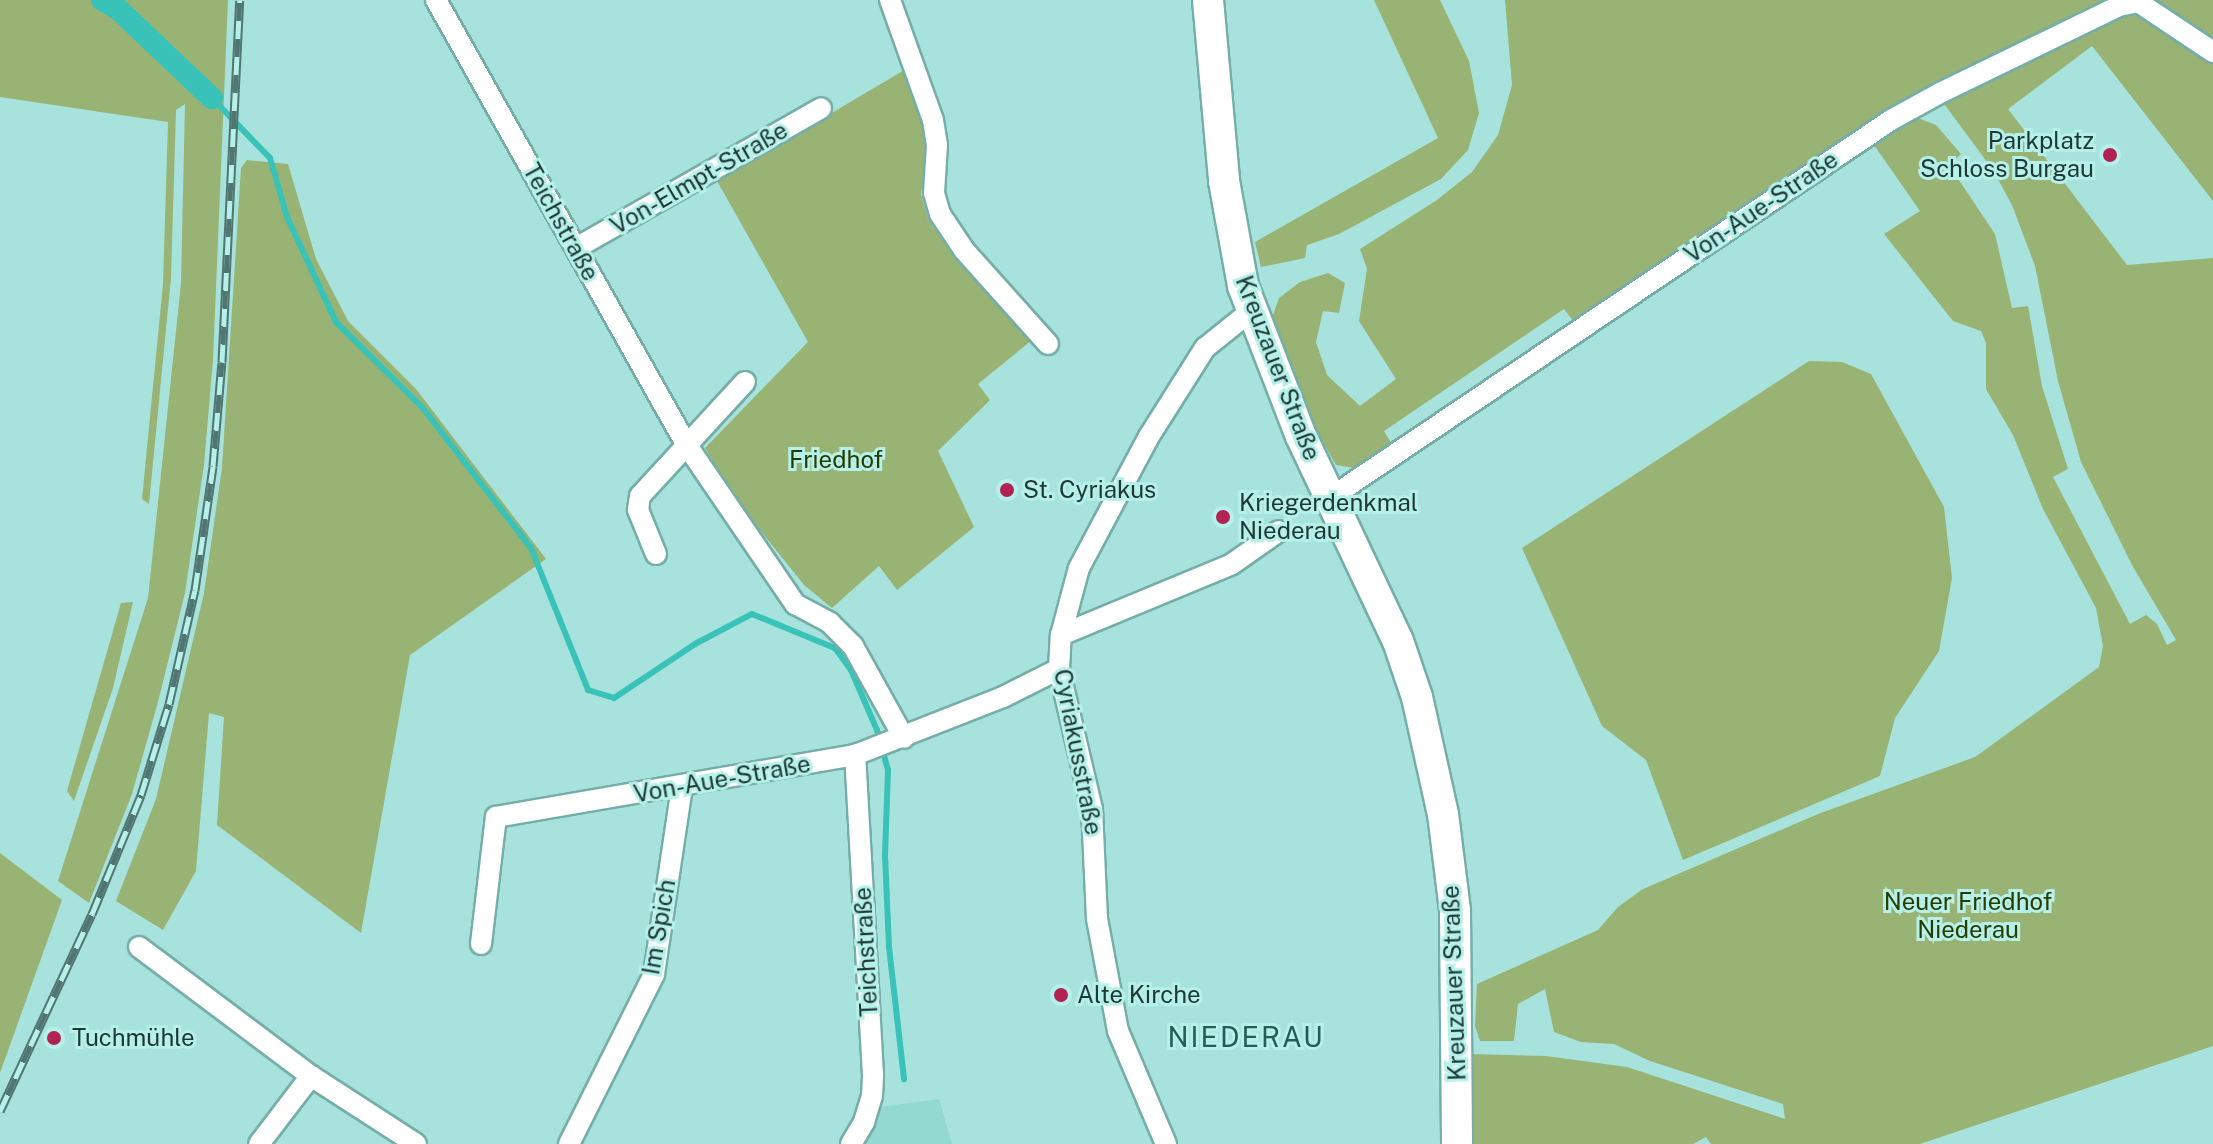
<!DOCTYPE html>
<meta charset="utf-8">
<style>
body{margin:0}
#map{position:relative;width:2213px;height:1144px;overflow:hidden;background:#a8e2dc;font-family:"Public Sans",sans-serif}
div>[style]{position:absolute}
.built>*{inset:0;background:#93d8d1}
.green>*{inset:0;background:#98b374}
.stream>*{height:6px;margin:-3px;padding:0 3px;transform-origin:3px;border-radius:3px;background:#39c3b8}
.canal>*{height:22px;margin:-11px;padding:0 11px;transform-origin:11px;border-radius:11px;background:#39c3b8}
.roads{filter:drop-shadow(2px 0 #75aea8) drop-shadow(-2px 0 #75aea8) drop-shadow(0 2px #75aea8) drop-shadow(0 -2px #75aea8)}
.minor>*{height:20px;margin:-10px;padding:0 10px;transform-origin:10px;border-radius:10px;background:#fff}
.secondary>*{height:30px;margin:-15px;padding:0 15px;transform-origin:15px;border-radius:15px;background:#fff}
.rail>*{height:9px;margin-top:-4.5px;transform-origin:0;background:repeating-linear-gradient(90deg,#b5f0e9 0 18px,#517672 0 36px);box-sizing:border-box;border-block:2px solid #517672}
.dots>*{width:22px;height:22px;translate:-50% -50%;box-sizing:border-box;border:4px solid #b5f0e9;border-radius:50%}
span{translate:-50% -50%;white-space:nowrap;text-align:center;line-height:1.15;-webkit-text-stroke:6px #b5f0e9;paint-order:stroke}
.poi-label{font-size:24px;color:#1f3735}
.right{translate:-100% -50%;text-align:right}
.left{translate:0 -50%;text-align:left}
.street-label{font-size:24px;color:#1f3735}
.park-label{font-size:24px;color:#283c00}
.quarter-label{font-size:28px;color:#245d58;letter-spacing:2px}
</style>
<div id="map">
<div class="built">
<div style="clip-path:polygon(939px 1099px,952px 1144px,859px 1144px,880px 1107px)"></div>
</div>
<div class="green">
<div style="clip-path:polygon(0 0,228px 0,213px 360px,204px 465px,185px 593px,158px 702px,132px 794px,89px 903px,58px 881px,148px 598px,181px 283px,185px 104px,176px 110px,171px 278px,149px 504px,142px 499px,163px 284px,168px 122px,0 97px)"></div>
<div style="clip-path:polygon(1374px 0,1440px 0,1469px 61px,1479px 113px,1468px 150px,1441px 179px,1339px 234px,1307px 245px,1305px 258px,1261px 267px,1255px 242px,1438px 138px)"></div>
<div style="clip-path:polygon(1505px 0,2213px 0,2213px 201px,2092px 46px,2008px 109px,2127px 265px,2213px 258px,2213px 1046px,1920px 1144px,1711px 1144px,1706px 1137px,1693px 1144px,1469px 1144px,1470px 1054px,1546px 1056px,1627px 1067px,1785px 1119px,1783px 1104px,1650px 1061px,1614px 1044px,1581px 1042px,1554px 1032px,1545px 989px,1518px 1004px,1514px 1041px,1480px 1041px,1475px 1026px,1477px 984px,1598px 930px,1618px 907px,1643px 889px,1818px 814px,1975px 757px,2099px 667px,2103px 646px,2096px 608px,2043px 509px,2013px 435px,1986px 389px,1986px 343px,1981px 331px,1953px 321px,1884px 234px,1920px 211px,1872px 142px,1913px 116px,1936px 125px,1961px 154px,1949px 165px,1995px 234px,2012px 308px,2028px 306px,2042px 386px,2068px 469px,2053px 477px,2130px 624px,2146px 615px,2157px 624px,2167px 645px,2176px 640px,2132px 565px,2081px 462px,2058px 381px,2035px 266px,2012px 205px,1993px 170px,1933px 89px,1574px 322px,1564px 309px,1384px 431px,1393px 446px,1355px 468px,1336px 465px,1304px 409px,1279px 339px,1272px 318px,1279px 298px,1300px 282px,1328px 273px,1345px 283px,1339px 313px,1323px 311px,1316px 342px,1327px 375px,1360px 406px,1396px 379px,1359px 321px,1367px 269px,1360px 249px,1437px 200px,1472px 172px,1498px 135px,1512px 85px)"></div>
<div style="clip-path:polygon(906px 69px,925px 121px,928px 143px,921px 195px,929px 221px,955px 256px,1032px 340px,978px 384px,990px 400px,938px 451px,974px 527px,897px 590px,879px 566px,832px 608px,804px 585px,740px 505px,705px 448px,808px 342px,717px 181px)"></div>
<div style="clip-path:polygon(247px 160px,288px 164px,316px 259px,348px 321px,416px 389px,546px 559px,410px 655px,361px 933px,217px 825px,224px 717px,209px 713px,196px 871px,163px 930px,116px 901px,156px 799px,204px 593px,222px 468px,241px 168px)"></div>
<div style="clip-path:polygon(1809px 361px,1842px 362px,1871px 374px,1944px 507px,1952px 578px,1939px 651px,1895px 718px,1880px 776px,1683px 860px,1646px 760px,1602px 726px,1522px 548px)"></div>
<div style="clip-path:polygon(133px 602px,113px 688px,74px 801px,67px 791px,121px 603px)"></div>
<div style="clip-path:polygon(0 853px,62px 900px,0 1073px)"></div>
</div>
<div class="stream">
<div style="left:212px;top:98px;width:83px;rotate:46deg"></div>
<div style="left:270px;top:158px;width:61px;rotate:73.9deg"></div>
<div style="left:287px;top:217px;width:116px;rotate:65deg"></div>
<div style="left:336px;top:322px;width:121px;rotate:44.7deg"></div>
<div style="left:422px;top:407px;width:178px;rotate:52.3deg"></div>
<div style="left:531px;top:548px;width:153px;rotate:68.1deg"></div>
<div style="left:588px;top:690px;width:27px;rotate:17deg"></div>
<div style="left:614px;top:698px;width:97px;rotate:-33.7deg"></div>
<div style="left:695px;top:644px;width:64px;rotate:-27.8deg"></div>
<div style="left:752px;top:614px;width:90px;rotate:22.3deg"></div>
<div style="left:835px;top:648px;width:27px;rotate:54deg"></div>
<div style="left:851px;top:670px;width:65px;rotate:66.6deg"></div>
<div style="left:877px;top:730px;width:41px;rotate:74.6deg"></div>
<div style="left:888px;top:770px;width:85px;rotate:92deg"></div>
<div style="left:885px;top:855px;width:92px;rotate:87.5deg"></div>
<div style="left:889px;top:947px;width:133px;rotate:83.5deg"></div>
</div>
<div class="canal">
<div style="left:102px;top:0;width:17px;rotate:28deg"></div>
<div style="left:117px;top:8px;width:131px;rotate:43.5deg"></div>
</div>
<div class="roads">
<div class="minor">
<div style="left:436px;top:0;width:510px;rotate:60.62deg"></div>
<div style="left:686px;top:444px;width:194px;rotate:55.7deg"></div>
<div style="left:795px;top:604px;width:40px;rotate:28deg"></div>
<div style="left:830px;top:623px;width:33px;rotate:45deg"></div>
<div style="left:853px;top:646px;width:105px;rotate:61deg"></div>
<div style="left:890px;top:0;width:127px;rotate:70.3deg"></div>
<div style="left:933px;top:120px;width:25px;rotate:81deg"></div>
<div style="left:937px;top:145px;width:48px;rotate:93.6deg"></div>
<div style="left:934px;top:193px;width:22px;rotate:74deg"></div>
<div style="left:940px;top:214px;width:43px;rotate:56.3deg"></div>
<div style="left:964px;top:250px;width:126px;rotate:48.2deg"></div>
<div style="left:576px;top:248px;width:282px;rotate:-29.7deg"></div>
<div style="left:1330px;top:498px;width:676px;rotate:-33.97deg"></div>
<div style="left:1891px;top:120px;width:56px;rotate:-28.9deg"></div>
<div style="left:1940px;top:93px;width:199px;rotate:-25.9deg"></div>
<div style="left:2119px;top:6px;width:19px;rotate:-12deg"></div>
<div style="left:2138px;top:2px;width:90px;rotate:33.7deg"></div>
<div style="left:656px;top:554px;width:48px;rotate:-112.2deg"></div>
<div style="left:638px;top:510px;width:14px;rotate:-82deg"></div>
<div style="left:640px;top:496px;width:155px;rotate:-47.4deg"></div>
<div style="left:1061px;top:635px;width:185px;rotate:-22.5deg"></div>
<div style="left:1232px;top:564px;width:57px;rotate:-35.1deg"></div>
<div style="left:481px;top:944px;width:128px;rotate:-83.3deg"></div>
<div style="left:496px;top:817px;width:364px;rotate:-9.8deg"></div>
<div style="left:855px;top:755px;width:159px;rotate:-21.4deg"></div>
<div style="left:1003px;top:697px;width:63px;rotate:-26.6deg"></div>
<div style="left:139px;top:947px;width:215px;rotate:36.9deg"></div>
<div style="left:311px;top:1076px;width:125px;rotate:32.9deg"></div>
<div style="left:259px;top:1144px;width:86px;rotate:-52.6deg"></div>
<div style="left:569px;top:1144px;width:190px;rotate:-63.4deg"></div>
<div style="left:654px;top:974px;width:189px;rotate:-81.5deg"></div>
<div style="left:851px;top:1144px;width:26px;rotate:-59deg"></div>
<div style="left:864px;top:1122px;width:27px;rotate:-73deg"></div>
<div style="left:872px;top:1096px;width:21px;rotate:-87deg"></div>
<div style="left:873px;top:1075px;width:321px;rotate:-93.2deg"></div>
<div style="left:1166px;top:1144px;width:123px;rotate:-113deg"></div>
<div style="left:1118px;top:1031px;width:114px;rotate:-100.6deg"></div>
<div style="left:1097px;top:919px;width:110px;rotate:-92.6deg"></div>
<div style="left:1092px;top:809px;width:144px;rotate:-103.3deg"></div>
<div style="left:1059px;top:669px;width:34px;rotate:-87deg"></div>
<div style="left:1061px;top:635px;width:69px;rotate:-75deg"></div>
<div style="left:1079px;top:568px;width:147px;rotate:-62deg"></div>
<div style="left:1148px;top:438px;width:107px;rotate:-57.7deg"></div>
<div style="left:1205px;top:348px;width:59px;rotate:-38.8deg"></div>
</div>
<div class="secondary">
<div style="left:1208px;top:0;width:182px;rotate:84.9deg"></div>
<div style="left:1224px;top:181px;width:107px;rotate:79.7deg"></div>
<div style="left:1243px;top:286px;width:161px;rotate:68.9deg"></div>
<div style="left:1301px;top:436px;width:227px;rotate:64.7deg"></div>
<div style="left:1398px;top:641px;width:59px;rotate:71.3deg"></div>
<div style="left:1417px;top:697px;width:120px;rotate:77.5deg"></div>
<div style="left:1443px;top:814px;width:98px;rotate:82.9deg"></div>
<div style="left:1455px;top:911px;width:233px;rotate:89.5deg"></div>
</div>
</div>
<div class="rail">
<div style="left:0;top:1111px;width:217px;rotate:-65deg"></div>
<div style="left:92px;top:914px;width:129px;rotate:-67.6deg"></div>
<div style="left:141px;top:795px;width:95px;rotate:-72.9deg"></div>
<div style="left:169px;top:704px;width:117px;rotate:-77.2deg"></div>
<div style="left:195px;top:590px;width:125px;rotate:-81.7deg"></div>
<div style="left:213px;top:466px;width:104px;rotate:-85.1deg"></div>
<div style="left:222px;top:362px;width:362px;rotate:-87.2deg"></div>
</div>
<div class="dots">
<div style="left:2110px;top:155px;background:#b22252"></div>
<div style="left:1007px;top:490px;background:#b22252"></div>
<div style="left:1223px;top:517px;background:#b22252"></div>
<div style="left:1061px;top:995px;background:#b22252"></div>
<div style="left:54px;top:1038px;background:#b22252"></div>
</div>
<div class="poi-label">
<span class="right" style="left:2094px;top:155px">Parkplatz<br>Schloss Burgau</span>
<span class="left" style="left:1023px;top:490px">St. Cyriakus</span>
<span class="left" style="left:1239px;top:517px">Kriegerdenkmal<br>Niederau</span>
<span class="left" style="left:1077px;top:995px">Alte Kirche</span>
<span class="left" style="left:72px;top:1038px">Tuchmühle</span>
</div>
<div class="street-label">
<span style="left:699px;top:178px;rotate:-30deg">Von-Elmpt-Straße</span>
<span style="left:1761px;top:207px;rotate:-34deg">Von-Aue-Straße</span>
<span style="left:561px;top:222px;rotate:61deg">Teichstraße</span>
<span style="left:1278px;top:368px;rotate:69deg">Kreuzauer Straße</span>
<span style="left:1078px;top:752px;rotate:79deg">Cyriakusstraße</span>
<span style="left:722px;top:779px;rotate:-10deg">Von-Aue-Straße</span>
<span style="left:659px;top:927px;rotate:-80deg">Im Spich</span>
<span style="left:866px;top:952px;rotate:-93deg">Teichstraße</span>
<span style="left:1454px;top:983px;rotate:-92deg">Kreuzauer Straße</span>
</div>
<div class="park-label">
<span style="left:836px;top:460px">Friedhof</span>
<span style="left:1968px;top:916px">Neuer Friedhof<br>Niederau</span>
</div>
<div class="quarter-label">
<span style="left:1246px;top:1037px">NIEDERAU</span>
</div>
</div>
